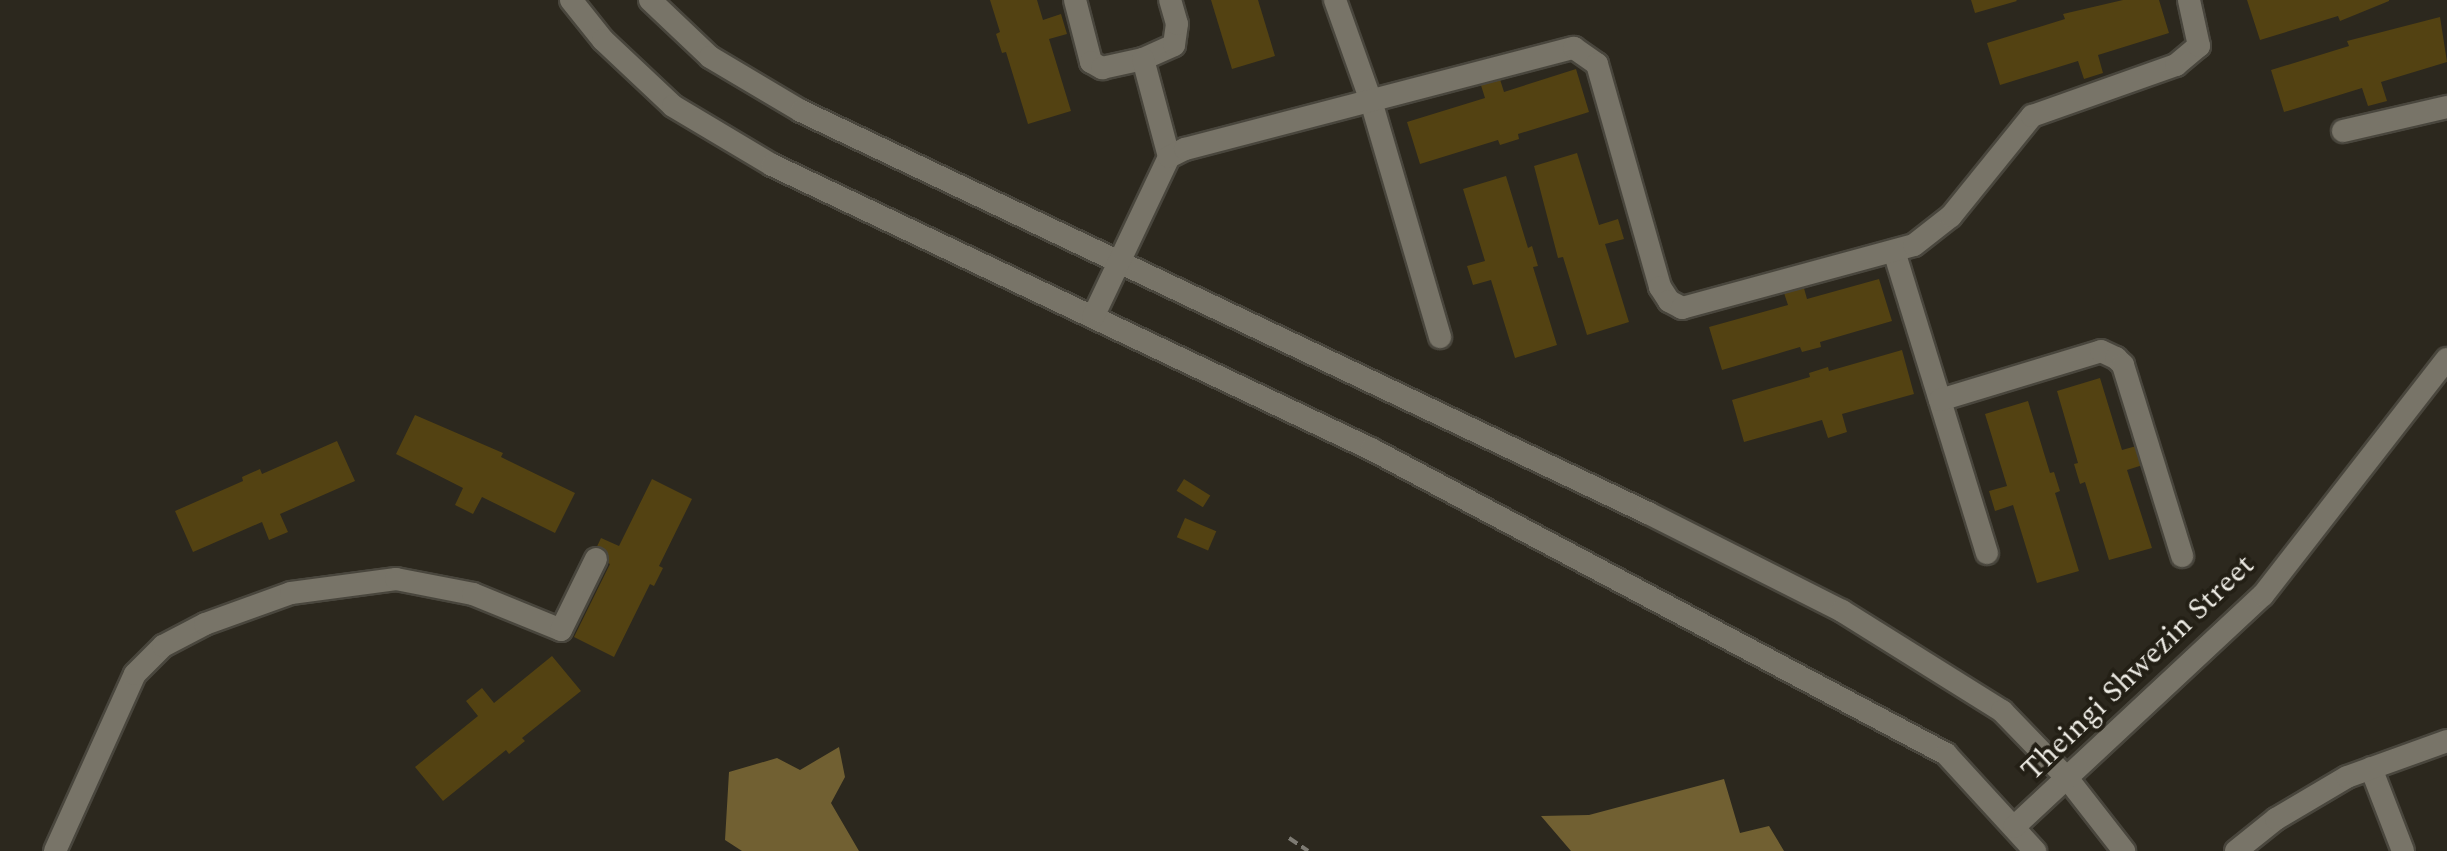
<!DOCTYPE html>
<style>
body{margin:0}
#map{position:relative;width:2447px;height:851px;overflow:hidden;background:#2c281e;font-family:Spectral,serif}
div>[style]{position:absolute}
.water>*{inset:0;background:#716032}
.building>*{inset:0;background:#534212;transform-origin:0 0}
.path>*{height:4px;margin-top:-2px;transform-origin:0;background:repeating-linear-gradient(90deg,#7e7b73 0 10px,transparent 0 15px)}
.roads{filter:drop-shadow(2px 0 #49463d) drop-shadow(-2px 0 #49463d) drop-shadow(0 2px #49463d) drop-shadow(0 -2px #49463d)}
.minor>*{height:22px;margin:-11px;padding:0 11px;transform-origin:11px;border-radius:11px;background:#787468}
span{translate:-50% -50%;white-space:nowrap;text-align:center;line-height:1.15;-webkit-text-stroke:8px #231f15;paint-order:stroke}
.street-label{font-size:30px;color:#eeece5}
</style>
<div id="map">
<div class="water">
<div style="clip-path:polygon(839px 747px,845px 777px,831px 803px,859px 851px,742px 851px,725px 840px,729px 772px,777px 758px,800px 770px)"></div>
<div style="clip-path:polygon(1724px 779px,1740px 833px,1769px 826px,1784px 851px,1571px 851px,1541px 816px,1589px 815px)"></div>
</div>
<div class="building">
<div style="clip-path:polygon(990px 0,1037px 0,1043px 20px,1061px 14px,1067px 34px,1049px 39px,1071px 111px,1028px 124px,1006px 52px,1002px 53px,996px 34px,1000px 32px)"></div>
<div style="clip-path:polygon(1211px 0,1258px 0,1275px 56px,1232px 69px)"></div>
<div style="clip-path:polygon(1971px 0,2016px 0,2017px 1px,1975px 13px)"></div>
<div style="clip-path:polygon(2123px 0,2159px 0,2169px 33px,2098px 55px,2103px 73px,2084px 79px,2078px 61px,2000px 85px,1987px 43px,2065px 19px,2063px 14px)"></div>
<div style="clip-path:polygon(2247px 0,2389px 0,2389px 1px,2340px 21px,2338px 16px,2260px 40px)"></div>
<div style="clip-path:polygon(2440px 17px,2447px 62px,2381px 82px,2387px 101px,2368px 106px,2362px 88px,2284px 112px,2271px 70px,2349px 46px,2347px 41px)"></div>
<div style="clip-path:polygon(1576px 69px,1589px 112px,1518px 134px,1519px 139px,1500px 145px,1498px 140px,1420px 164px,1407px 122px,1485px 98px,1479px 79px,1498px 73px,1504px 92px)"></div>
<div style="clip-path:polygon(1577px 153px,1599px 225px,1618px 219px,1624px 239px,1605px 244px,1629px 322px,1587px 335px,1563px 257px,1558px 258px,1534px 166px)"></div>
<div style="clip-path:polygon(1506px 176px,1528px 248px,1532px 246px,1538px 266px,1533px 267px,1557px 345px,1515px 358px,1491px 280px,1473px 285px,1467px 266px,1485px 261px,1463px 189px)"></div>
<div style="clip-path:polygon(1879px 279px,1892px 321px,1820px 342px,1821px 347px,1802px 352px,1800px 347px,1722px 370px,1709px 327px,1788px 305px,1782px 287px,1802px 281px,1807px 299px)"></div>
<div style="clip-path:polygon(1902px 350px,1914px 394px,1842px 414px,1847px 432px,1828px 438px,1822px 420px,1744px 442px,1732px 400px,1810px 377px,1809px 373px,1828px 367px,1829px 371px)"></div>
<div style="clip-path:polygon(2100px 378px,2122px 450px,2140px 445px,2146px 464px,2127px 470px,2152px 548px,2109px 560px,2085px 482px,2080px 484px,2074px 464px,2078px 463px,2057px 391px)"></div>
<div style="clip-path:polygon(2028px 401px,2050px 473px,2054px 472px,2060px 491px,2055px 493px,2079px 571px,2037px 583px,2013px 505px,1995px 511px,1989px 491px,2007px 486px,1985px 414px)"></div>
<div style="clip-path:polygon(415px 415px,503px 453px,501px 457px,575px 493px,555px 533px,482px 497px,473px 514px,455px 505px,463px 488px,396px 454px)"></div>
<div style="clip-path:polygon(337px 441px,355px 481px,280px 514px,288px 532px,269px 540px,262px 522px,193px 552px,175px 511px,243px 481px,242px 477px,260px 469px,262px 474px)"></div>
<div style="clip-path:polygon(652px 479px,692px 499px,659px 566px,663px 568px,654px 586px,650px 584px,614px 657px,574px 637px,610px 564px,593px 555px,601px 538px,619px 546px)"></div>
<div style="left:1184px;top:479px;width:31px;height:14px;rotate:32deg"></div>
<div style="left:1185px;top:518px;width:34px;height:21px;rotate:23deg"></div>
<div style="clip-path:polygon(552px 656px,581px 691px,522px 738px,525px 741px,509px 754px,506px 750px,443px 801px,415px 767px,478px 716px,466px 701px,482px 688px,494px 703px)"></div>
</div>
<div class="path">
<div style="left:1289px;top:838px;width:23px;rotate:34deg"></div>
</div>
<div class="roads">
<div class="minor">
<div style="left:571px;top:0;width:51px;rotate:51.3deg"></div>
<div style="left:603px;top:40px;width:96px;rotate:43.3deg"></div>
<div style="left:673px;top:106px;width:115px;rotate:30.8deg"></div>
<div style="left:772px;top:165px;width:663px;rotate:25.37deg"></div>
<div style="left:1371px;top:449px;width:651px;rotate:27.94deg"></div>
<div style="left:1946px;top:754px;width:132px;rotate:47.5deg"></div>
<div style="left:650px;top:0;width:83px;rotate:43.5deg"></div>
<div style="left:710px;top:57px;width:106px;rotate:30.7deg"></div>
<div style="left:801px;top:111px;width:938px;rotate:25.39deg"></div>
<div style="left:1648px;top:513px;width:217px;rotate:26.8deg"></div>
<div style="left:1842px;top:611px;width:189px;rotate:32deg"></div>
<div style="left:2002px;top:711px;width:93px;rotate:45.9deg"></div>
<div style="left:2067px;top:778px;width:93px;rotate:52deg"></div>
<div style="left:1075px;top:0;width:64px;rotate:75.5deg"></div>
<div style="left:1091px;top:62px;width:13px;rotate:29deg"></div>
<div style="left:1102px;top:68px;width:42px;rotate:-12.4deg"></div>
<div style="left:1143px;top:59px;width:34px;rotate:-24deg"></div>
<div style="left:1174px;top:45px;width:21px;rotate:-82deg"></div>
<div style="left:1177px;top:24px;width:25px;rotate:-106deg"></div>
<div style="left:1335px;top:0;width:107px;rotate:70.4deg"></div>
<div style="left:1371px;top:101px;width:246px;rotate:73.7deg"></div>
<div style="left:1143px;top:59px;width:101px;rotate:75.1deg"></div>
<div style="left:2343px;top:131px;width:107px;rotate:-13deg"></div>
<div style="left:1894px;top:251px;width:316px;rotate:72.9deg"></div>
<div style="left:1093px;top:317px;width:177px;rotate:-64.6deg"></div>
<div style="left:1169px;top:157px;width:18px;rotate:-27deg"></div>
<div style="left:1185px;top:149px;width:402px;rotate:-14.6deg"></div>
<div style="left:1574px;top:48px;width:28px;rotate:35deg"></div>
<div style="left:1597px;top:64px;width:232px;rotate:74.2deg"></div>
<div style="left:1660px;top:287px;width:17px;rotate:57deg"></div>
<div style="left:1669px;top:301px;width:15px;rotate:28deg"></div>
<div style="left:1682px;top:308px;width:240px;rotate:-15.2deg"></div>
<div style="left:1914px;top:245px;width:47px;rotate:-38.1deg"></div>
<div style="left:1951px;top:216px;width:129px;rotate:-51deg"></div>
<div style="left:2032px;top:116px;width:153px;rotate:-19.5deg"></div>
<div style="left:2176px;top:65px;width:30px;rotate:-40deg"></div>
<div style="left:2199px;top:46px;width:47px;rotate:-102.3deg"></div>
<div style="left:1940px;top:400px;width:168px;rotate:-16.9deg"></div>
<div style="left:2101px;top:351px;width:17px;rotate:25deg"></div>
<div style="left:2116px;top:358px;width:10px;rotate:45deg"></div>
<div style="left:2123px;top:365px;width:200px;rotate:72.8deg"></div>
<div style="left:2371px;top:768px;width:89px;rotate:68.9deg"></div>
<div style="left:2014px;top:827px;width:340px;rotate:-43deg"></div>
<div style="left:2263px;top:595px;width:299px;rotate:-52.1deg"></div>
<div style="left:55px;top:851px;width:194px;rotate:-65.7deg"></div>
<div style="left:135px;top:674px;width:40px;rotate:-45deg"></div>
<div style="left:163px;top:646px;width:47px;rotate:-27.6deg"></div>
<div style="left:205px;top:624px;width:91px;rotate:-19.8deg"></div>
<div style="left:291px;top:593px;width:106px;rotate:-7.6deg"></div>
<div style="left:396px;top:579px;width:78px;rotate:11deg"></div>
<div style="left:473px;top:594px;width:95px;rotate:22.2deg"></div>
<div style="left:561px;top:630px;width:79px;rotate:-63.8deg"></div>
<div style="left:2236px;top:851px;width:51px;rotate:-38.7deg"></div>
<div style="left:2276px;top:819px;width:82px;rotate:-30.6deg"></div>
<div style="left:2347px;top:777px;width:106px;rotate:-19.8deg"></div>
</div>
</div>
<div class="street-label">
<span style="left:2138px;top:668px;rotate:-44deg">Theingi Shwezin Street</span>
</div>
</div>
